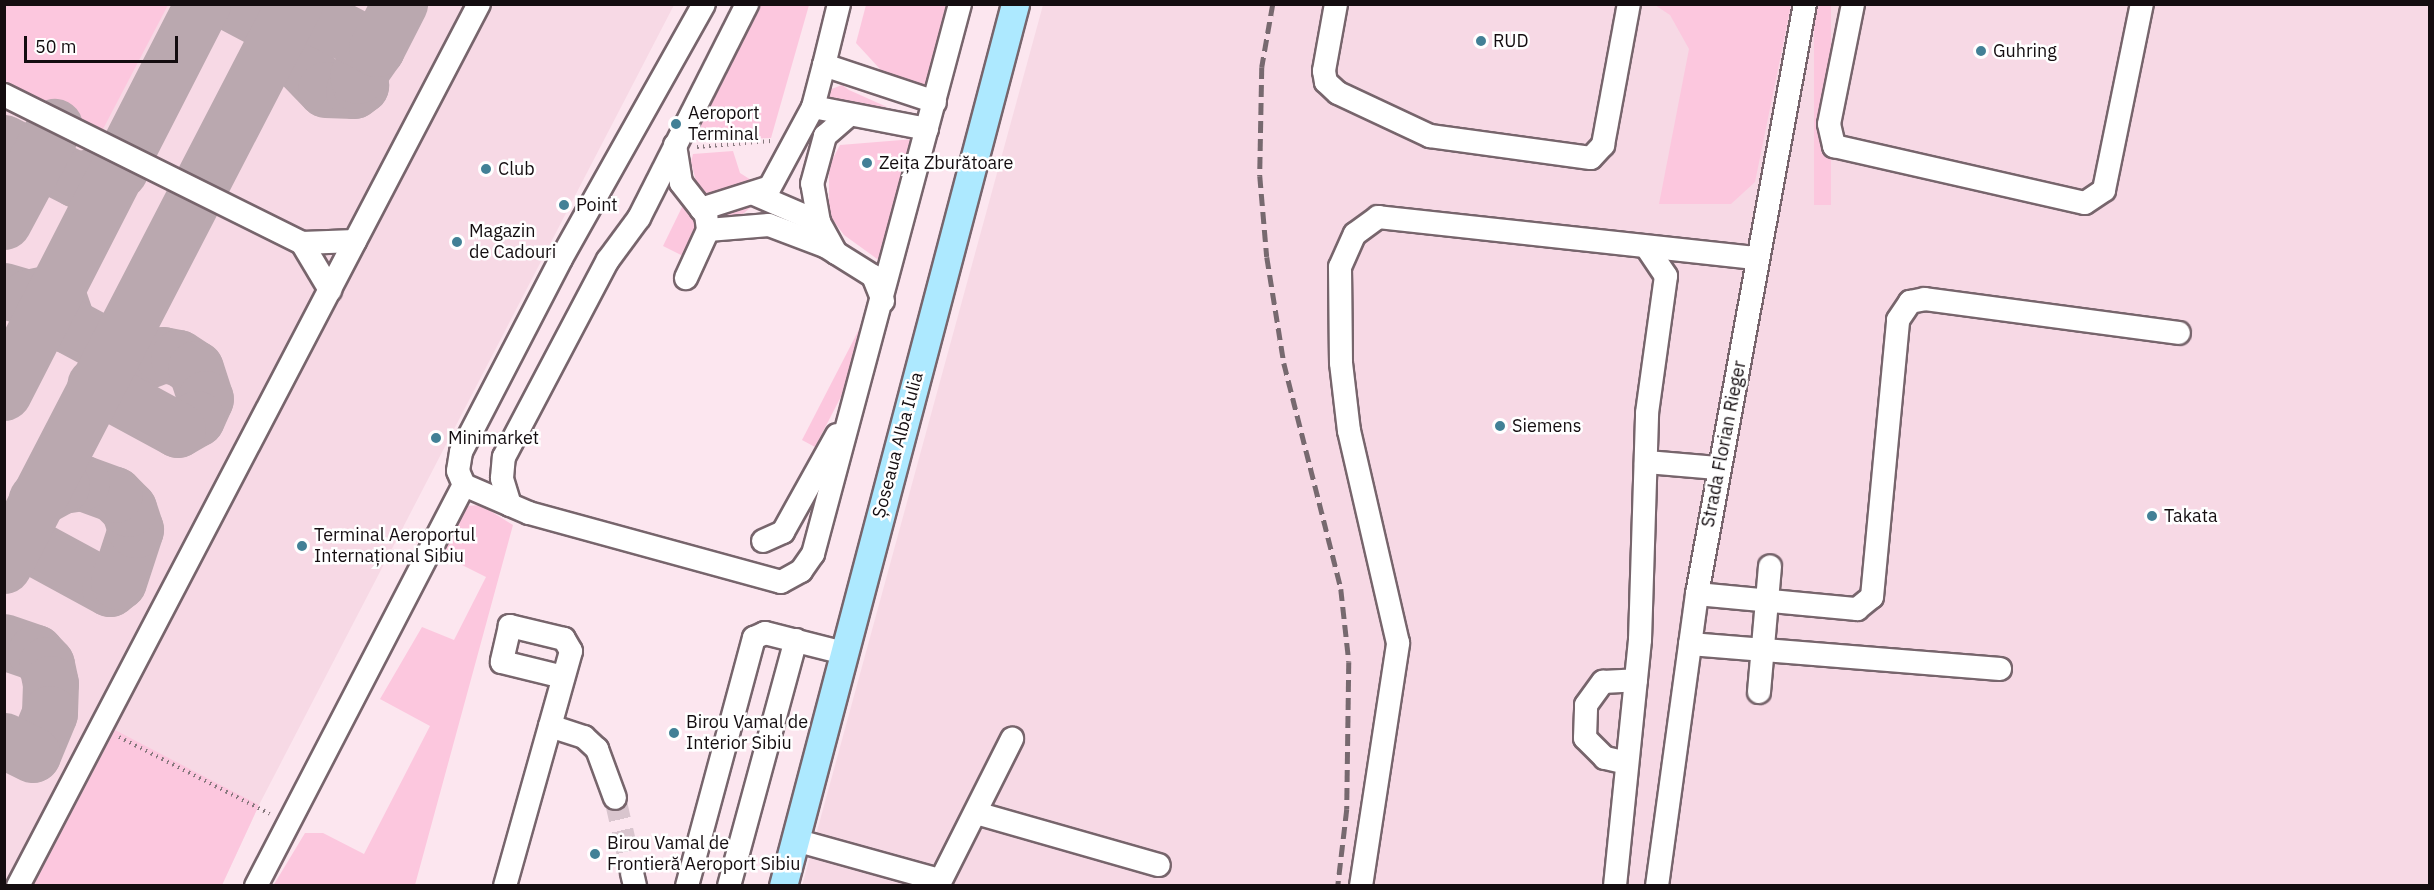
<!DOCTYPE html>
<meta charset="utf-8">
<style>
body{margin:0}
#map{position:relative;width:2434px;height:890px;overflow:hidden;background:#fce6ef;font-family:"IBM Plex Sans",sans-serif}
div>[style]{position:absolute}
.built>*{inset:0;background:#f7d9e5}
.green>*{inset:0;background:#fcc7de;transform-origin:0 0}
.taxiway>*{height:56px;margin:-28px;padding:0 28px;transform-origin:28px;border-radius:28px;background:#baa8af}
.minor-tunnel>*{height:22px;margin-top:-11px;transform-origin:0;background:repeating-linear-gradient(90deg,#d9c5ce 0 22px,transparent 0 33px)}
.path>*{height:4px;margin-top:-2px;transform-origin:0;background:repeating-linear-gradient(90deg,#86787d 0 1.5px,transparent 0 6px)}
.roads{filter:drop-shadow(2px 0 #77656c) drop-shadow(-2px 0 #77656c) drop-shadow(0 2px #77656c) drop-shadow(0 -2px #77656c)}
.minor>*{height:22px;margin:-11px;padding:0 11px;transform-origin:11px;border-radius:11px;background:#fff}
.major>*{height:27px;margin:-13.5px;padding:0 13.5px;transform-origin:13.5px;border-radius:13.5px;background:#ade9ff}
.rail>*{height:4.5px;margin-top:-2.25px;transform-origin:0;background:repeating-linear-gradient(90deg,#77696f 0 12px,transparent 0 18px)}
.dots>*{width:16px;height:16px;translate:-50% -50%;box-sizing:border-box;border:3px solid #fff;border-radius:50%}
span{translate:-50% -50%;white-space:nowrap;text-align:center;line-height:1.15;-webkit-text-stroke:5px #fff;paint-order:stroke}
.poi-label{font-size:18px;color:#140d10}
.left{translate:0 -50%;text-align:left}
.street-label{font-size:18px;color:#140d10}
.frame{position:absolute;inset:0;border:6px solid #140d10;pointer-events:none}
.scale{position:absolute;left:24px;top:36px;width:154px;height:27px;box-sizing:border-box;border:3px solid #140d10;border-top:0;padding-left:8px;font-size:18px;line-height:21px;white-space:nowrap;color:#140d10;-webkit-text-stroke:4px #fff;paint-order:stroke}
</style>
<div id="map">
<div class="built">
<div style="clip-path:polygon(5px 5px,674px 5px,259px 805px,222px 885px,5px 886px)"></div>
<div style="clip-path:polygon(1043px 5px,2429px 5px,2429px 885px,802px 886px)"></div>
</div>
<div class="green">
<div style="clip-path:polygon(884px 4px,946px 5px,924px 91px,891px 81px,856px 43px,866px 5px)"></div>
<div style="clip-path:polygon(4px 5px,168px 5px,102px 131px,5px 81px)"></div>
<div style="clip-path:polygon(760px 5px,809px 5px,771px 138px,693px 141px,697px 120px)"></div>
<div style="clip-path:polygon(1655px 5px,1791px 5px,1755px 182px,1731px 204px,1659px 204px,1689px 49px,1670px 15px)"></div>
<div style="left:1814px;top:5px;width:17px;height:200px"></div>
<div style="clip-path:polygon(842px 85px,849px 90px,887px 107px,828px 102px,829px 90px)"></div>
<div style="clip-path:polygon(914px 139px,880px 261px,844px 235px,829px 215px,829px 166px,840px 145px)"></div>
<div style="clip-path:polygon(733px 151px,740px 173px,759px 185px,756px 203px,738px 218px,722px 219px,697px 185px,691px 162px,693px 154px)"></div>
<div style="clip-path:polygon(684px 203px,699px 228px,687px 258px,663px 246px)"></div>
<div style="clip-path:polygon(867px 314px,848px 383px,815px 447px,802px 440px)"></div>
<div style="clip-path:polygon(481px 505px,513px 525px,415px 885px,273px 886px,305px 833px,323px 833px,364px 854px,430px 726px,380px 699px,422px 627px,454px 640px,486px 577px,454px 561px,437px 560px,466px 506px)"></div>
<div style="clip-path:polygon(115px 730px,259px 805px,222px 885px,34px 885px)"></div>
</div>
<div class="taxiway">
<div style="left:232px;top:4px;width:76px;rotate:27.6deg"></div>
<div style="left:299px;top:39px;width:24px;rotate:88deg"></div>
<div style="left:300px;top:63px;width:37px;rotate:46deg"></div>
<div style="left:326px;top:90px;width:28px;rotate:2deg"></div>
<div style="left:354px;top:91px;width:9px;rotate:-36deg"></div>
<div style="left:361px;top:86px;width:10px;rotate:-107deg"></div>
<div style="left:358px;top:76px;width:33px;rotate:-55deg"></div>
<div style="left:377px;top:49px;width:93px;rotate:-152.6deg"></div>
<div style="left:377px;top:49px;width:51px;rotate:-62.9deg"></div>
<div style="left:4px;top:143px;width:82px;rotate:26.9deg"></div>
<div style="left:77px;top:180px;width:44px;rotate:-11.8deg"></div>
<div style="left:4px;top:222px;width:108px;rotate:-61.8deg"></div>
<div style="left:4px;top:291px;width:25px;rotate:16deg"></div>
<div style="left:28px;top:298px;width:30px;rotate:-12deg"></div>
<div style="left:57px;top:292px;width:36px;rotate:71deg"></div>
<div style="left:69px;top:326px;width:81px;rotate:28.2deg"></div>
<div style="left:140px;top:364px;width:25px;rotate:-21deg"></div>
<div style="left:163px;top:355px;width:16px;rotate:11deg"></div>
<div style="left:179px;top:358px;width:20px;rotate:33deg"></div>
<div style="left:196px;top:369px;width:32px;rotate:72deg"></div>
<div style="left:206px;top:399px;width:22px;rotate:114deg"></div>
<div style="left:197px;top:419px;width:22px;rotate:150deg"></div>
<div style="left:178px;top:430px;width:94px;rotate:-151.5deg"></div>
<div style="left:4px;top:393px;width:437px;rotate:-62.9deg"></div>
<div style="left:18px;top:539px;width:105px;rotate:28.5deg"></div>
<div style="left:110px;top:589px;width:11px;rotate:-38deg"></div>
<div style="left:119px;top:582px;width:55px;rotate:-71.9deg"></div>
<div style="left:136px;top:530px;width:22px;rotate:-108deg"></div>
<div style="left:129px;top:509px;width:20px;rotate:-135deg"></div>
<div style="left:115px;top:495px;width:35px;rotate:-160deg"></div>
<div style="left:82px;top:483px;width:20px;rotate:171deg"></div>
<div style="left:62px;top:486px;width:29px;rotate:151deg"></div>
<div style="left:4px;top:566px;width:633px;rotate:-62.63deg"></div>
<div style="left:4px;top:642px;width:34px;rotate:19deg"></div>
<div style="left:36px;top:653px;width:16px;rotate:47deg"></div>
<div style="left:47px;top:665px;width:19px;rotate:78deg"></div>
<div style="left:51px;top:684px;width:30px;rotate:92deg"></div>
<div style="left:50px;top:714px;width:44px;rotate:112.5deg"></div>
<div style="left:33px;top:755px;width:32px;rotate:-154deg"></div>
</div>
<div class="minor-tunnel">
<div style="left:615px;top:798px;width:77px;rotate:77.2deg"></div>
</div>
<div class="path">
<div style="left:697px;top:147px;width:74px;rotate:-4.6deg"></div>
<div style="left:119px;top:737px;width:169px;rotate:27deg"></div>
</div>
<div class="roads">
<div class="minor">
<div style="left:704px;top:4px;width:292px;rotate:119.3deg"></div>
<div style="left:561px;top:259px;width:217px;rotate:117.4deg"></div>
<div style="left:461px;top:452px;width:19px;rotate:99deg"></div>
<div style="left:458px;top:471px;width:15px;rotate:67deg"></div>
<div style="left:464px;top:485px;width:71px;rotate:23.3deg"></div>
<div style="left:529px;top:513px;width:261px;rotate:15.3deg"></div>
<div style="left:781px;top:582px;width:23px;rotate:-29deg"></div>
<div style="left:801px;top:571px;width:21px;rotate:-55deg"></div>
<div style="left:813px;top:554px;width:569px;rotate:-75.04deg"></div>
<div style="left:1336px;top:4px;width:68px;rotate:100.2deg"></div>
<div style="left:1324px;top:71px;width:11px;rotate:80deg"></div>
<div style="left:1326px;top:82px;width:16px;rotate:43deg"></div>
<div style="left:1338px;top:93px;width:102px;rotate:25.1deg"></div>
<div style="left:1430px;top:136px;width:162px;rotate:7.8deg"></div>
<div style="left:1591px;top:158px;width:18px;rotate:-47deg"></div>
<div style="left:1603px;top:145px;width:143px;rotate:-79.6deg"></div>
<div style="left:1853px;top:4px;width:122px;rotate:101.3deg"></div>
<div style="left:1829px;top:124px;width:23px;rotate:77deg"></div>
<div style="left:1834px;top:146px;width:257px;rotate:12.8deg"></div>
<div style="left:2085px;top:203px;width:23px;rotate:-34deg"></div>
<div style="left:2104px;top:190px;width:190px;rotate:-78.5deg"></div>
<div style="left:824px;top:65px;width:63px;rotate:-76.2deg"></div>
<div style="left:4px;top:95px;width:333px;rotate:26.4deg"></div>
<div style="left:302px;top:243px;width:53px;rotate:-2.2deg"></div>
<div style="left:927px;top:129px;width:116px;rotate:-169.1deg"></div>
<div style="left:813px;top:107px;width:43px;rotate:-75.3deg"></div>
<div style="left:824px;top:65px;width:117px;rotate:18.4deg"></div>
<div style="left:675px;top:145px;width:38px;rotate:81deg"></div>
<div style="left:681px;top:183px;width:41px;rotate:52deg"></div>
<div style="left:706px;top:215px;width:15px;rotate:82deg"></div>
<div style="left:708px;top:230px;width:53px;rotate:114.6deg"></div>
<div style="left:754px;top:194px;width:71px;rotate:23.3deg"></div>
<div style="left:701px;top:209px;width:72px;rotate:-17.7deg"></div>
<div style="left:770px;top:187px;width:91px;rotate:-61.7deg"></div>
<div style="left:708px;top:230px;width:61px;rotate:-4.7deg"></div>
<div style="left:769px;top:225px;width:60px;rotate:20.6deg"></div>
<div style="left:825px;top:246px;width:57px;rotate:32deg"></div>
<div style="left:873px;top:276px;width:27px;rotate:68deg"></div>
<div style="left:302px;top:243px;width:55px;rotate:59.2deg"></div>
<div style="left:836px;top:253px;width:35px;rotate:-119deg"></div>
<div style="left:819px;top:222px;width:39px;rotate:-100deg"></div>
<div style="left:812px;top:184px;width:50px;rotate:-74.8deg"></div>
<div style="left:825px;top:136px;width:29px;rotate:-41deg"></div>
<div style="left:1646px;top:462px;width:72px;rotate:4.8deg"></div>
<div style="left:510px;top:505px;width:28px;rotate:-107deg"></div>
<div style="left:502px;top:478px;width:21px;rotate:-85deg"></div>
<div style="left:504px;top:457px;width:223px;rotate:-62.2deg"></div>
<div style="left:608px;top:260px;width:52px;rotate:-53.6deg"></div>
<div style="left:639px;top:218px;width:240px;rotate:-63.2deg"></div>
<div style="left:763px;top:541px;width:22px;rotate:-24deg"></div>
<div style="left:783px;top:532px;width:111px;rotate:-60.9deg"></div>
<div style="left:1697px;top:594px;width:161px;rotate:5.4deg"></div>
<div style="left:1857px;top:609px;width:19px;rotate:-39deg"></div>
<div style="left:1872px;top:597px;width:278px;rotate:-84.6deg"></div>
<div style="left:1898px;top:320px;width:22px;rotate:-56deg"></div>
<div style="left:1910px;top:302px;width:15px;rotate:-11deg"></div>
<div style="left:1925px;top:299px;width:256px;rotate:7.6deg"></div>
<div style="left:1690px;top:644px;width:311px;rotate:4.6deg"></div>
<div style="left:1759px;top:692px;width:126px;rotate:-85deg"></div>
<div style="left:550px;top:726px;width:36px;rotate:18deg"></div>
<div style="left:584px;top:737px;width:18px;rotate:43deg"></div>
<div style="left:597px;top:749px;width:52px;rotate:69.8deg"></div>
<div style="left:1627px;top:763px;width:23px;rotate:-167deg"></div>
<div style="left:1605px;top:758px;width:28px;rotate:-135deg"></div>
<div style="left:1585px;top:738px;width:33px;rotate:-88deg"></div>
<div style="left:1586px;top:705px;width:29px;rotate:-54deg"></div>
<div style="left:1603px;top:682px;width:33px;rotate:-3deg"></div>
<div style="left:976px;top:813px;width:190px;rotate:15.9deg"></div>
<div style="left:795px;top:840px;width:149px;rotate:15.5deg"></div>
<div style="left:632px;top:873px;width:13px;rotate:77deg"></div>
<div style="left:18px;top:886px;width:995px;rotate:-62.41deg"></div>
<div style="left:256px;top:886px;width:452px;rotate:-62.6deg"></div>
<div style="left:505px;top:886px;width:244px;rotate:-74.3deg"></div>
<div style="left:571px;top:651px;width:14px;rotate:-120deg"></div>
<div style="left:564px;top:639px;width:56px;rotate:-166.5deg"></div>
<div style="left:510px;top:626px;width:37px;rotate:103deg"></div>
<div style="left:502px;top:662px;width:63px;rotate:13.8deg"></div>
<div style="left:687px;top:886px;width:257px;rotate:-74.9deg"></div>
<div style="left:754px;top:638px;width:12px;rotate:-24deg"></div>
<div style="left:765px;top:633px;width:81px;rotate:14.2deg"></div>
<div style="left:729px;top:886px;width:255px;rotate:-74.8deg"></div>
<div style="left:938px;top:886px;width:165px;rotate:-63.3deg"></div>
<div style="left:1361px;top:886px;width:246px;rotate:-81.3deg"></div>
<div style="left:1398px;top:643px;width:218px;rotate:-103deg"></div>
<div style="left:1349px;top:431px;width:68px;rotate:-96.7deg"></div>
<div style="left:1341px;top:363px;width:96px;rotate:-90.6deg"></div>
<div style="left:1340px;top:267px;width:36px;rotate:-66deg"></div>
<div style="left:1355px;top:234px;width:29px;rotate:-36deg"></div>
<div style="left:1378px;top:217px;width:382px;rotate:6.2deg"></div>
<div style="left:1615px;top:886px;width:247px;rotate:-84.2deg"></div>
<div style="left:1640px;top:640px;width:227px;rotate:-88.2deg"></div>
<div style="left:1647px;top:413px;width:138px;rotate:-82.1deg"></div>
<div style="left:1666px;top:276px;width:34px;rotate:-124deg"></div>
<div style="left:1657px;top:886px;width:295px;rotate:-82.2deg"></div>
<div style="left:1697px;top:594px;width:600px;rotate:-79.63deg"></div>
</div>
<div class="major">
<div style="left:783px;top:886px;width:912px;rotate:-75.26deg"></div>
</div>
</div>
<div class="rail">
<div style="left:1273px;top:4px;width:64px;rotate:99.9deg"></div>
<div style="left:1262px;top:67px;width:109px;rotate:91.1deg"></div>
<div style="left:1260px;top:176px;width:81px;rotate:85.1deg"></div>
<div style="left:1267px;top:257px;width:107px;rotate:80.9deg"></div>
<div style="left:1284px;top:363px;width:233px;rotate:75.8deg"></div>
<div style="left:1341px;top:589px;width:73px;rotate:83.7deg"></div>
<div style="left:1349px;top:662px;width:147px;rotate:90.8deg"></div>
<div style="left:1347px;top:809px;width:78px;rotate:96.7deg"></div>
</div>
<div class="dots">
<div style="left:1481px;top:41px;background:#428096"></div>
<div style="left:1981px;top:51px;background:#428096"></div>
<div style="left:676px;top:124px;background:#428096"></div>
<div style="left:867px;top:163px;background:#428096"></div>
<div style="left:486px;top:169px;background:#428096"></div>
<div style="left:564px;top:205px;background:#428096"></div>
<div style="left:457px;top:242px;background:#428096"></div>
<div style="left:1500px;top:426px;background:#428096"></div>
<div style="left:436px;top:438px;background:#428096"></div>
<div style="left:2152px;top:516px;background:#428096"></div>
<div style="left:302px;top:546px;background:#428096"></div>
<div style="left:674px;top:733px;background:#428096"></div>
<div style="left:595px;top:854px;background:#428096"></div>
</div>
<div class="poi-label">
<span class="left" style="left:1493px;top:41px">RUD</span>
<span class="left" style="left:1993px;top:51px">Guhring</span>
<span class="left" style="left:688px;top:124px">Aeroport<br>Terminal</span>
<span class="left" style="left:879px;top:163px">Zeița Zburătoare</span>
<span class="left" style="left:498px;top:169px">Club</span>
<span class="left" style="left:576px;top:205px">Point</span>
<span class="left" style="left:469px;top:242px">Magazin<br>de Cadouri</span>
<span class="left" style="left:1512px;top:426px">Siemens</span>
<span class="left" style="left:448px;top:438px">Minimarket</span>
<span class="left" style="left:2164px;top:516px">Takata</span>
<span class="left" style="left:314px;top:546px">Terminal Aeroportul<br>Internațional Sibiu</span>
<span class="left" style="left:686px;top:733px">Birou Vamal de<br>Interior Sibiu</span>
<span class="left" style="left:607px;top:854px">Birou Vamal de<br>Frontieră Aeroport Sibiu</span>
</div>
<div class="street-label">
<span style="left:1724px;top:444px;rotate:-79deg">Strada Florian Rieger</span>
<span style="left:898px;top:445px;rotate:-75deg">Șoseaua Alba Iulia</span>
</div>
<div class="frame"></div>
<div class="scale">50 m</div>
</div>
